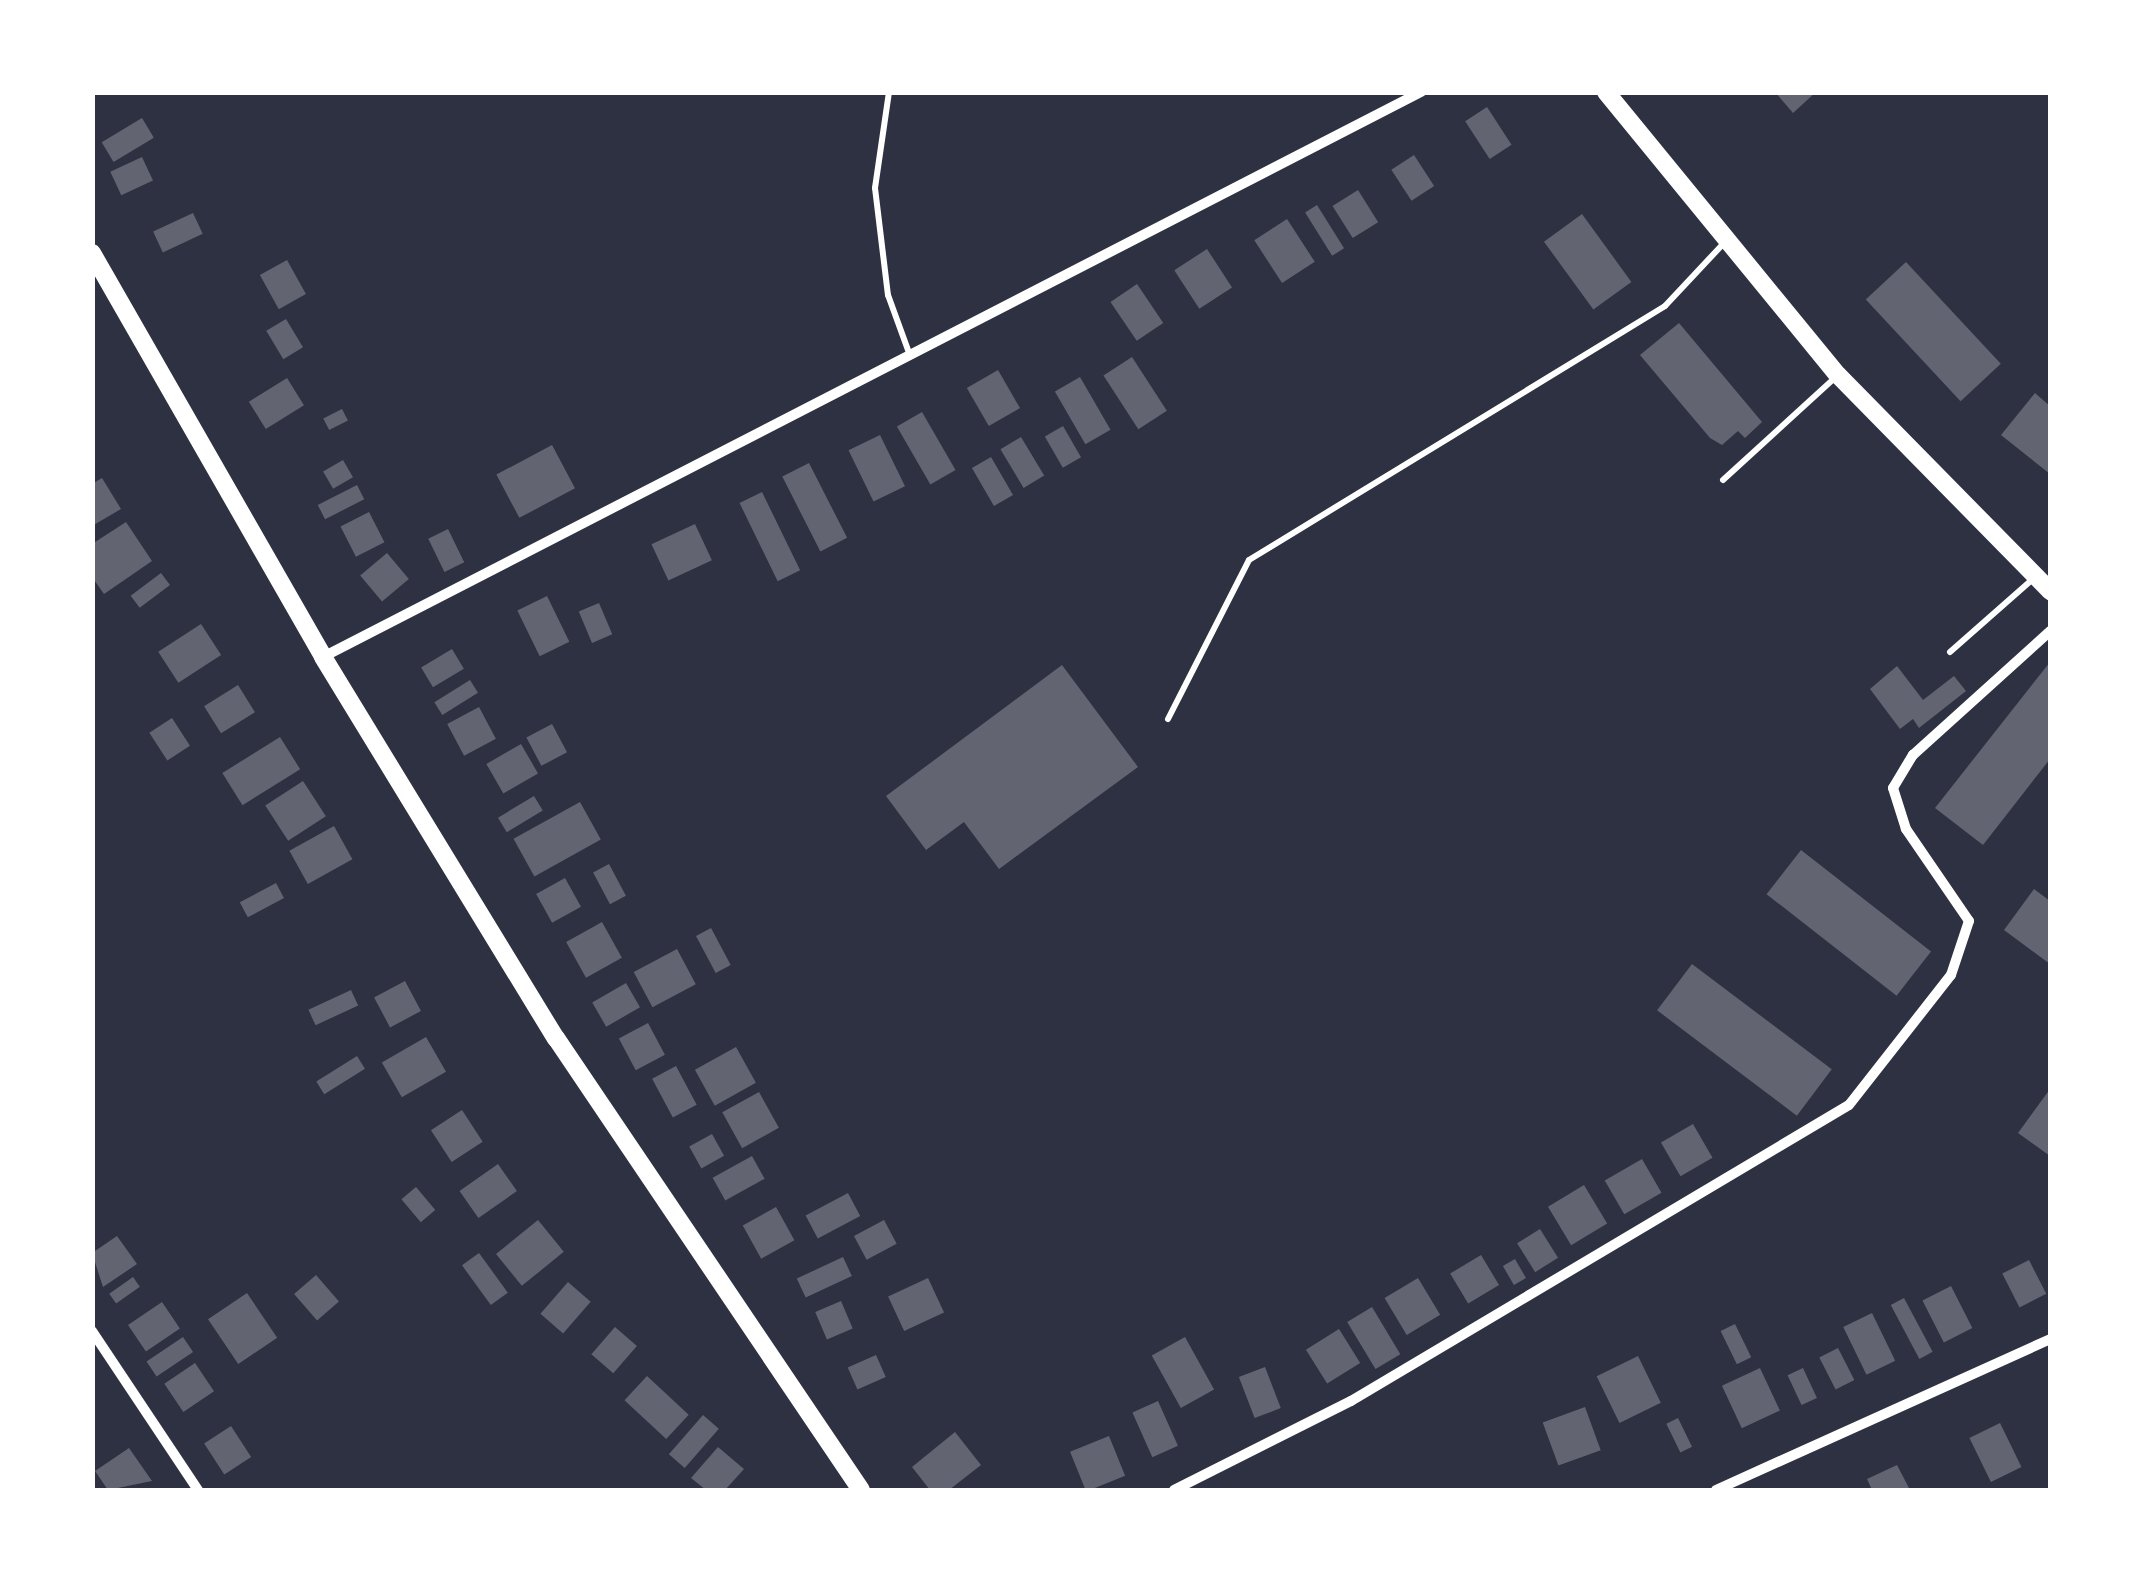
<!DOCTYPE html>
<style>
body{margin:0}
#map{position:relative;width:2143px;height:1583px;overflow:hidden;background:#2d3142;font-family:Helvetica,sans-serif}
div>[style]{position:absolute}
.building>*{inset:0;background:#626471;transform-origin:0 0}
.service>*{height:6px;margin:-3px;padding:0 3px;transform-origin:3px;border-radius:3px;background:#fff}
.minor>*{height:10px;margin:-5px;padding:0 5px;transform-origin:5px;border-radius:5px;background:#fff}
.tertiary>*{height:18px;margin:-9px;padding:0 9px;transform-origin:9px;border-radius:9px;background:#fff}
span{translate:-50% -50%;white-space:nowrap;text-align:center;line-height:1.15;-webkit-text-stroke:9px #fff;paint-order:stroke}
.frame{position:absolute;inset:0;border:95px solid #fff;pointer-events:none}
</style>
<div id="map">
<div class="building">
<div style="clip-path:polygon(1775px 92px,1816px 92px,1793px 113px)"></div>
<div style="left:1487px;top:107px;width:45px;height:26px;rotate:57deg"></div>
<div style="left:142px;top:118px;width:23px;height:47px;rotate:59deg"></div>
<div style="left:1414px;top:155px;width:37px;height:27px;rotate:57deg"></div>
<div style="left:142px;top:157px;width:26px;height:35px;rotate:65deg"></div>
<div style="left:1358px;top:190px;width:38px;height:30px;rotate:58deg"></div>
<div style="left:1317px;top:205px;width:51px;height:14px;rotate:58deg"></div>
<div style="left:193px;top:213px;width:23px;height:44px;rotate:65deg"></div>
<div style="left:1582px;top:214px;width:84px;height:47px;rotate:54deg"></div>
<div style="left:1287px;top:219px;width:51px;height:39px;rotate:57deg"></div>
<div style="left:1207px;top:249px;width:46px;height:39px;rotate:57deg"></div>
<div style="left:287px;top:260px;width:39px;height:31px;rotate:61deg"></div>
<div style="left:1906px;top:262px;width:139px;height:55px;rotate:47deg"></div>
<div style="left:1137px;top:284px;width:47px;height:32px;rotate:56deg"></div>
<div style="left:286px;top:319px;width:33px;height:23px;rotate:59deg"></div>
<div style="clip-path:polygon(1679px 323px,1762px 422px,1745px 438px,1738px 431px,1722px 445px,1710px 438px,1640px 355px)"></div>
<div style="left:1132px;top:357px;width:64px;height:34px;rotate:57deg"></div>
<div style="left:998px;top:370px;width:44px;height:36px;rotate:60deg"></div>
<div style="left:1080px;top:377px;width:61px;height:29px;rotate:60deg"></div>
<div style="left:287px;top:378px;width:32px;height:45px;rotate:58deg"></div>
<div style="clip-path:polygon(2035px 393px,2050px 406px,2050px 474px,2001px 435px)"></div>
<div style="left:342px;top:409px;width:13px;height:21px;rotate:63deg"></div>
<div style="left:922px;top:412px;width:67px;height:29px;rotate:60deg"></div>
<div style="left:1063px;top:426px;width:36px;height:21px;rotate:60deg"></div>
<div style="left:880px;top:435px;width:57px;height:35px;rotate:64deg"></div>
<div style="left:1021px;top:437px;width:45px;height:24px;rotate:59deg"></div>
<div style="left:552px;top:445px;width:49px;height:63px;rotate:62deg"></div>
<div style="left:991px;top:457px;width:44px;height:22px;rotate:60deg"></div>
<div style="left:343px;top:460px;width:20px;height:23px;rotate:60deg"></div>
<div style="left:809px;top:463px;width:84px;height:30px;rotate:63deg"></div>
<div style="clip-path:polygon(102px 478px,121px 509px,92px 526px,92px 484px)"></div>
<div style="left:357px;top:485px;width:16px;height:44px;rotate:63deg"></div>
<div style="left:762px;top:492px;width:87px;height:25px;rotate:64deg"></div>
<div style="left:369px;top:512px;width:34px;height:32px;rotate:63deg"></div>
<div style="clip-path:polygon(126px 522px,152px 561px,104px 594px,92px 577px,92px 544px)"></div>
<div style="left:695px;top:524px;width:40px;height:48px;rotate:65deg"></div>
<div style="left:448px;top:529px;width:37px;height:22px;rotate:64deg"></div>
<div style="left:387px;top:553px;width:34px;height:35px;rotate:50deg"></div>
<div style="left:161px;top:573px;width:15px;height:38px;rotate:53deg"></div>
<div style="left:547px;top:596px;width:51px;height:33px;rotate:64deg"></div>
<div style="left:599px;top:603px;width:34px;height:22px;rotate:67deg"></div>
<div style="left:201px;top:624px;width:37px;height:51px;rotate:57deg"></div>
<div style="left:452px;top:649px;width:23px;height:36px;rotate:59deg"></div>
<div style="clip-path:polygon(2050px 662px,2050px 759px,1983px 845px,1935px 808px)"></div>
<div style="clip-path:polygon(1062px 665px,1138px 767px,999px 869px,964px 822px,926px 850px,886px 796px)"></div>
<div style="clip-path:polygon(1897px 666px,1923px 700px,1954px 676px,1966px 691px,1919px 728px,1913px 719px,1900px 729px,1870px 689px)"></div>
<div style="left:470px;top:680px;width:15px;height:42px;rotate:58deg"></div>
<div style="left:238px;top:685px;width:32px;height:40px;rotate:58deg"></div>
<div style="left:479px;top:707px;width:36px;height:36px;rotate:62deg"></div>
<div style="left:172px;top:718px;width:33px;height:27px;rotate:57deg"></div>
<div style="left:552px;top:724px;width:32px;height:29px;rotate:62deg"></div>
<div style="left:280px;top:737px;width:38px;height:68px;rotate:58deg"></div>
<div style="left:521px;top:744px;width:34px;height:40px;rotate:60deg"></div>
<div style="left:303px;top:781px;width:42px;height:45px;rotate:57deg"></div>
<div style="left:534px;top:796px;width:17px;height:42px;rotate:59deg"></div>
<div style="left:580px;top:802px;width:43px;height:76px;rotate:61deg"></div>
<div style="left:334px;top:826px;width:38px;height:51px;rotate:61deg"></div>
<div style="left:1801px;top:850px;width:165px;height:56px;rotate:38deg"></div>
<div style="left:609px;top:864px;width:36px;height:18px;rotate:62deg"></div>
<div style="left:565px;top:878px;width:33px;height:33px;rotate:61deg"></div>
<div style="left:276px;top:883px;width:17px;height:41px;rotate:62deg"></div>
<div style="clip-path:polygon(2034px 889px,2050px 901px,2050px 964px,2004px 930px)"></div>
<div style="left:602px;top:922px;width:41px;height:41px;rotate:61deg"></div>
<div style="left:711px;top:928px;width:42px;height:17px;rotate:62deg"></div>
<div style="left:677px;top:949px;width:40px;height:49px;rotate:62deg"></div>
<div style="left:1692px;top:964px;width:175px;height:58px;rotate:37deg"></div>
<div style="left:405px;top:981px;width:34px;height:35px;rotate:62deg"></div>
<div style="left:626px;top:983px;width:28px;height:39px;rotate:60deg"></div>
<div style="left:351px;top:990px;width:17px;height:47px;rotate:65deg"></div>
<div style="left:648px;top:1023px;width:36px;height:33px;rotate:62deg"></div>
<div style="left:426px;top:1037px;width:40px;height:51px;rotate:60deg"></div>
<div style="left:736px;top:1047px;width:41px;height:47px;rotate:61deg"></div>
<div style="left:357px;top:1056px;width:15px;height:48px;rotate:58deg"></div>
<div style="left:676px;top:1066px;width:44px;height:27px;rotate:62deg"></div>
<div style="clip-path:polygon(2050px 1089px,2050px 1156px,2018px 1133px)"></div>
<div style="left:759px;top:1092px;width:41px;height:42px;rotate:61deg"></div>
<div style="left:462px;top:1110px;width:38px;height:37px;rotate:57deg"></div>
<div style="left:1693px;top:1124px;width:39px;height:37px;rotate:60deg"></div>
<div style="left:712px;top:1134px;width:25px;height:26px;rotate:61deg"></div>
<div style="left:752px;top:1156px;width:26px;height:45px;rotate:61deg"></div>
<div style="left:1642px;top:1159px;width:39px;height:43px;rotate:60deg"></div>
<div style="left:498px;top:1164px;width:33px;height:47px;rotate:55deg"></div>
<div style="left:1584px;top:1185px;width:45px;height:42px;rotate:59deg"></div>
<div style="left:416px;top:1187px;width:30px;height:19px;rotate:50deg"></div>
<div style="left:848px;top:1193px;width:26px;height:48px;rotate:62deg"></div>
<div style="left:776px;top:1207px;width:38px;height:38px;rotate:61deg"></div>
<div style="left:538px;top:1220px;width:41px;height:54px;rotate:51deg"></div>
<div style="left:884px;top:1220px;width:27px;height:34px;rotate:62deg"></div>
<div style="left:1540px;top:1229px;width:34px;height:27px;rotate:58deg"></div>
<div style="clip-path:polygon(117px 1236px,137px 1264px,103px 1287px,92px 1253px)"></div>
<div style="left:479px;top:1253px;width:49px;height:21px;rotate:54deg"></div>
<div style="left:1481px;top:1255px;width:35px;height:36px;rotate:59deg"></div>
<div style="left:843px;top:1257px;width:21px;height:51px;rotate:65deg"></div>
<div style="left:1515px;top:1259px;width:22px;height:14px;rotate:60deg"></div>
<div style="left:2029px;top:1260px;width:38px;height:30px;rotate:63deg"></div>
<div style="left:316px;top:1275px;width:35px;height:29px;rotate:49deg"></div>
<div style="left:133px;top:1277px;width:12px;height:29px;rotate:55deg"></div>
<div style="left:928px;top:1278px;width:38px;height:44px;rotate:65deg"></div>
<div style="left:1418px;top:1278px;width:43px;height:39px;rotate:59deg"></div>
<div style="left:568px;top:1282px;width:30px;height:42px;rotate:41deg"></div>
<div style="left:1951px;top:1286px;width:47px;height:32px;rotate:63deg"></div>
<div style="left:247px;top:1293px;width:54px;height:47px;rotate:56deg"></div>
<div style="left:1904px;top:1298px;width:61px;height:15px;rotate:62deg"></div>
<div style="left:841px;top:1301px;width:30px;height:28px;rotate:67deg"></div>
<div style="left:162px;top:1302px;width:32px;height:41px;rotate:56deg"></div>
<div style="left:1372px;top:1307px;width:55px;height:29px;rotate:59deg"></div>
<div style="left:1872px;top:1313px;width:53px;height:32px;rotate:64deg"></div>
<div style="left:1735px;top:1324px;width:37px;height:16px;rotate:64deg"></div>
<div style="left:615px;top:1327px;width:29px;height:36px;rotate:41deg"></div>
<div style="left:1339px;top:1329px;width:40px;height:39px;rotate:58deg"></div>
<div style="left:183px;top:1337px;width:18px;height:44px;rotate:56deg"></div>
<div style="left:1185px;top:1337px;width:60px;height:38px;rotate:61deg"></div>
<div style="left:1838px;top:1348px;width:36px;height:21px;rotate:63deg"></div>
<div style="left:876px;top:1355px;width:24px;height:31px;rotate:66deg"></div>
<div style="left:1638px;top:1356px;width:52px;height:46px;rotate:64deg"></div>
<div style="left:195px;top:1363px;width:34px;height:37px;rotate:56deg"></div>
<div style="left:1265px;top:1367px;width:44px;height:28px;rotate:69deg"></div>
<div style="left:1760px;top:1368px;width:47px;height:42px;rotate:65deg"></div>
<div style="left:1803px;top:1368px;width:33px;height:17px;rotate:65deg"></div>
<div style="left:647px;top:1376px;width:57px;height:33px;rotate:43deg"></div>
<div style="left:1158px;top:1401px;width:49px;height:28px;rotate:66deg"></div>
<div style="left:1585px;top:1407px;width:46px;height:45px;rotate:70deg"></div>
<div style="left:703px;top:1415px;width:21px;height:52px;rotate:41deg"></div>
<div style="left:1678px;top:1418px;width:32px;height:13px;rotate:64deg"></div>
<div style="left:2000px;top:1423px;width:49px;height:34px;rotate:64deg"></div>
<div style="left:231px;top:1426px;width:37px;height:32px;rotate:57deg"></div>
<div style="clip-path:polygon(955px 1432px,981px 1465px,949px 1490px,930px 1490px,912px 1467px)"></div>
<div style="left:1109px;top:1436px;width:43px;height:42px;rotate:68deg"></div>
<div style="clip-path:polygon(718px 1447px,744px 1469px,725px 1490px,706px 1490px,691px 1478px)"></div>
<div style="clip-path:polygon(129px 1448px,152px 1481px,108px 1490px,95px 1471px)"></div>
<div style="clip-path:polygon(1897px 1465px,1910px 1490px,1872px 1490px,1867px 1479px)"></div>
</div>
<div class="service">
<div style="left:889px;top:92px;width:97px;rotate:98.3deg"></div>
<div style="left:875px;top:188px;width:108px;rotate:83.1deg"></div>
<div style="left:888px;top:295px;width:59px;rotate:70deg"></div>
<div style="left:1723px;top:480px;width:154px;rotate:-42.4deg"></div>
<div style="left:1950px;top:652px;width:112px;rotate:-41.4deg"></div>
<div style="left:1168px;top:719px;width:178px;rotate:-63deg"></div>
<div style="left:1249px;top:560px;width:487px;rotate:-31.4deg"></div>
<div style="left:1665px;top:306px;width:86px;rotate:-46.9deg"></div>
</div>
<div class="minor">
<div style="left:323px;top:657px;width:1235px;rotate:-27.23deg"></div>
<div style="left:92px;top:1331px;width:191px;rotate:56.3deg"></div>
<div style="left:1174px;top:1490px;width:198px;rotate:-26.7deg"></div>
<div style="left:1351px;top:1401px;width:579px;rotate:-30.73deg"></div>
<div style="left:1849px;top:1105px;width:165px;rotate:-51.9deg"></div>
<div style="left:1951px;top:975px;width:57px;rotate:-71.6deg"></div>
<div style="left:1969px;top:921px;width:112px;rotate:-124.4deg"></div>
<div style="left:1906px;top:829px;width:43px;rotate:-107.6deg"></div>
<div style="left:1893px;top:788px;width:39px;rotate:-59deg"></div>
<div style="left:1913px;top:755px;width:185px;rotate:-42.1deg"></div>
<div style="left:1716px;top:1490px;width:367px;rotate:-24.3deg"></div>
</div>
<div class="tertiary">
<div style="left:1606px;top:92px;width:366px;rotate:50.7deg"></div>
<div style="left:1838px;top:375px;width:303px;rotate:45.5deg"></div>
<div style="left:92px;top:253px;width:465px;rotate:60.2deg"></div>
<div style="left:323px;top:657px;width:447px;rotate:58.6deg"></div>
<div style="left:556px;top:1038px;width:545px;rotate:55.99deg"></div>
</div>
<div class="frame"></div>
</div>
